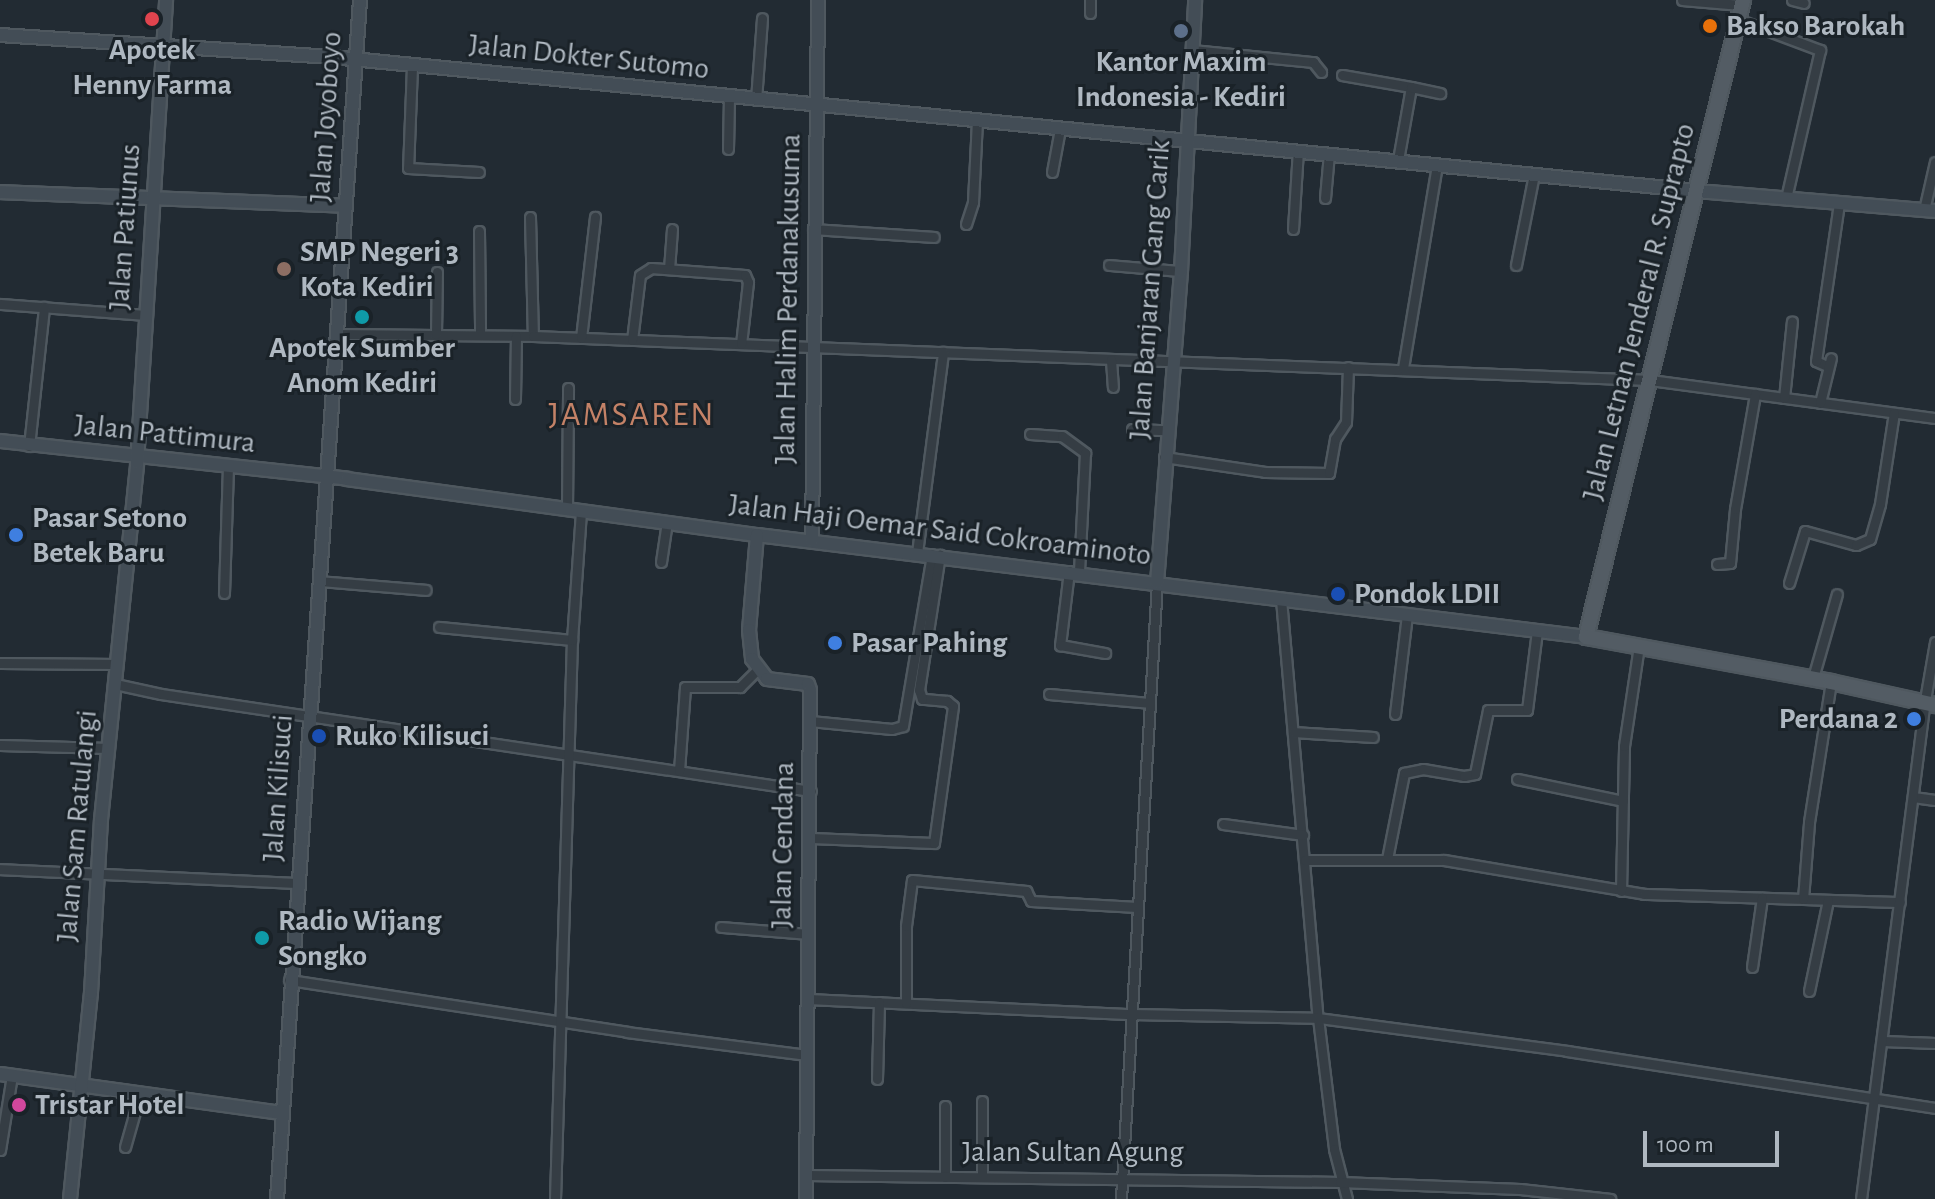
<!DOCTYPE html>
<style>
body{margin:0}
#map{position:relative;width:1935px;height:1199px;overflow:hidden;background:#222b33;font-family:"Alegreya Sans",sans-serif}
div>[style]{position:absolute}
.roads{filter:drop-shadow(2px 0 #4f585f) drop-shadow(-2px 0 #4f585f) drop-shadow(0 2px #4f585f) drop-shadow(0 -2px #4f585f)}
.street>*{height:9px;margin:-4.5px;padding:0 4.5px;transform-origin:4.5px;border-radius:4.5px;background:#353d44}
.secondary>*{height:12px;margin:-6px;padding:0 6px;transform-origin:6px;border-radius:6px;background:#434d56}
.primary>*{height:14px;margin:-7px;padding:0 7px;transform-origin:7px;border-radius:7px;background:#535c64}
.dots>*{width:22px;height:22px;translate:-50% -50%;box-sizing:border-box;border:4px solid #1a2228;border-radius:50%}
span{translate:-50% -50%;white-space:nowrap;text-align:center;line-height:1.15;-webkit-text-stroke:6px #1a2228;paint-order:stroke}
.poi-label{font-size:30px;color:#afb8c1;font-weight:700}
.left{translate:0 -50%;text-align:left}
.right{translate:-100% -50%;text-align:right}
.street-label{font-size:30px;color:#afb8c1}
.quarter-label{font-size:34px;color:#c48267;letter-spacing:2px}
.scale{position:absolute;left:1643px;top:1131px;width:136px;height:36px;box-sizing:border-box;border:4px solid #afb8c1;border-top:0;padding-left:10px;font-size:24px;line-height:28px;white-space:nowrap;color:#afb8c1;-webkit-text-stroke:6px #1a2228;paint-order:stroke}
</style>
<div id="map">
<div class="roads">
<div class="street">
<div style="left:1682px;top:0;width:59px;rotate:4.8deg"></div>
<div style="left:1792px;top:0;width:12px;rotate:14deg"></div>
<div style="left:1090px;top:13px;width:13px;rotate:-90deg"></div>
<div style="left:1737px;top:19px;width:89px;rotate:20.5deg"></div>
<div style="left:1820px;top:50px;width:153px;rotate:102.9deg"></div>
<div style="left:1192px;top:50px;width:122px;rotate:5.7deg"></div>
<div style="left:1313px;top:62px;width:13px;rotate:51deg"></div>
<div style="left:412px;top:66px;width:102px;rotate:92.2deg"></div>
<div style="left:408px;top:168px;width:71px;rotate:3.2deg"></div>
<div style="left:1342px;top:75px;width:70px;rotate:9.9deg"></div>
<div style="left:756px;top:100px;width:82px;rotate:-85.8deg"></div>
<div style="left:728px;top:149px;width:52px;rotate:-88.9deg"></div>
<div style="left:1398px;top:160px;width:74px;rotate:-79.9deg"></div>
<div style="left:1411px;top:87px;width:30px;rotate:12deg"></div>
<div style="left:1052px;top:172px;width:44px;rotate:-79.5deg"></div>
<div style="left:1325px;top:198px;width:45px;rotate:-84.9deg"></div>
<div style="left:1924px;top:210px;width:49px;rotate:-77.1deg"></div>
<div style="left:530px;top:217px;width:119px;rotate:88.6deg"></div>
<div style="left:966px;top:224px;width:23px;rotate:-72deg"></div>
<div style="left:973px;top:202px;width:81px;rotate:-87.2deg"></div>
<div style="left:813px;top:229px;width:121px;rotate:3.8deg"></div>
<div style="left:1293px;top:229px;width:79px;rotate:-86.4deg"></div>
<div style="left:479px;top:231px;width:103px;rotate:89.4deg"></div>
<div style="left:1109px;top:265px;width:72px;rotate:4.8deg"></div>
<div style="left:1516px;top:265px;width:93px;rotate:-78.8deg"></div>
<div style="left:669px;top:269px;width:40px;rotate:-85.7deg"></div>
<div style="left:0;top:304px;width:145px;rotate:4.3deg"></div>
<div style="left:337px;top:334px;width:196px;rotate:0.6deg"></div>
<div style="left:533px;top:336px;width:1118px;rotate:2.26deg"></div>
<div style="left:1650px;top:380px;width:288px;rotate:7.6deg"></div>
<div style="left:436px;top:334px;width:62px;rotate:-89.1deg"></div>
<div style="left:581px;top:338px;width:122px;rotate:-83.4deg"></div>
<div style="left:632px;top:340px;width:65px;rotate:-83deg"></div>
<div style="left:640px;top:275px;width:13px;rotate:-32deg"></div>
<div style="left:651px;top:268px;width:94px;rotate:4.3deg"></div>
<div style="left:745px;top:275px;width:8px;rotate:67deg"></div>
<div style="left:748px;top:282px;width:62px;rotate:96.4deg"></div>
<div style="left:1111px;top:360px;width:27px;rotate:86deg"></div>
<div style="left:1827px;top:366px;width:12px;rotate:-156deg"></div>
<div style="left:1816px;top:361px;width:160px;rotate:-81.7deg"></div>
<div style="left:1403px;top:368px;width:207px;rotate:-80.5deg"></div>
<div style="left:1784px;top:398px;width:77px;rotate:-84.1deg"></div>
<div style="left:515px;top:399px;width:63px;rotate:-89.1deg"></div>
<div style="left:1820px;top:403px;width:46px;rotate:-76.3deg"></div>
<div style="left:1132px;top:429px;width:34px;rotate:2deg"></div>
<div style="left:1030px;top:434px;width:32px;rotate:4deg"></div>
<div style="left:1062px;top:436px;width:29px;rotate:36deg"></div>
<div style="left:1085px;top:453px;width:119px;rotate:92.9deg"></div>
<div style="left:29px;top:446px;width:140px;rotate:-83.8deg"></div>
<div style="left:1164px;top:457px;width:102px;rotate:8.4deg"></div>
<div style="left:1265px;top:472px;width:64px;rotate:0.9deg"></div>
<div style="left:1329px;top:473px;width:35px;rotate:-80deg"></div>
<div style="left:1335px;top:439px;width:20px;rotate:-57deg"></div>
<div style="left:1346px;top:422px;width:55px;rotate:-87.9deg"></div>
<div style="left:567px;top:509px;width:121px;rotate:-89.5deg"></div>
<div style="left:917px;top:553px;width:203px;rotate:-82.6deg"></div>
<div style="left:661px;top:562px;width:40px;rotate:-81.5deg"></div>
<div style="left:1717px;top:564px;width:13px;rotate:-4deg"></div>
<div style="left:1730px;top:563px;width:54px;rotate:-84.7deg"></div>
<div style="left:1735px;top:509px;width:117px;rotate:-80.1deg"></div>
<div style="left:1069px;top:571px;width:75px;rotate:96.9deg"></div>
<div style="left:1060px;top:645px;width:46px;rotate:10.1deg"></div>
<div style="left:319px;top:581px;width:107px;rotate:4.8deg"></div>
<div style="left:1789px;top:583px;width:54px;rotate:-72.9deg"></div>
<div style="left:1805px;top:531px;width:53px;rotate:15.4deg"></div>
<div style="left:1856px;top:545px;width:15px;rotate:-23deg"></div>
<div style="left:1870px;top:539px;width:36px;rotate:-74deg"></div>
<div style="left:1880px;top:504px;width:92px;rotate:-81.3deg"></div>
<div style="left:224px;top:593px;width:126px;rotate:-88.2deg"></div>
<div style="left:1281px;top:599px;width:421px;rotate:85deg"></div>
<div style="left:1318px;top:1018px;width:132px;rotate:83deg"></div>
<div style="left:1334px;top:1149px;width:52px;rotate:75.4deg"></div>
<div style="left:439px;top:627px;width:134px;rotate:5.6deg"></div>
<div style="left:0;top:663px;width:117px;rotate:0.5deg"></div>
<div style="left:1813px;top:678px;width:87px;rotate:-74.1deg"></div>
<div style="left:115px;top:684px;width:47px;rotate:12.3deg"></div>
<div style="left:161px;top:694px;width:657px;rotate:8.49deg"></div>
<div style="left:1049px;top:694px;width:100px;rotate:5.1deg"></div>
<div style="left:1395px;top:714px;width:100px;rotate:-83.1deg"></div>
<div style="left:810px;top:721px;width:82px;rotate:5.6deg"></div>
<div style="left:892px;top:729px;width:11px;rotate:-15deg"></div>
<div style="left:903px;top:726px;width:174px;rotate:-80.4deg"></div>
<div style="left:1293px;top:732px;width:80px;rotate:3.6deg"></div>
<div style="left:0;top:745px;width:108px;rotate:1.6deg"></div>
<div style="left:679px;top:771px;width:84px;rotate:-85.9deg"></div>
<div style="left:685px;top:687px;width:55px"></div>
<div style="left:740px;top:687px;width:25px;rotate:-45deg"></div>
<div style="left:1517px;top:779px;width:108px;rotate:11.7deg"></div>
<div style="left:1913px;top:797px;width:22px;rotate:8deg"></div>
<div style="left:1223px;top:824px;width:81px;rotate:7.8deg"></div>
<div style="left:810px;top:838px;width:124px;rotate:2.3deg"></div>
<div style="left:934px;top:843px;width:138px;rotate:-82.1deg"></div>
<div style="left:953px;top:706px;width:8px;rotate:-140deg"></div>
<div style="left:947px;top:701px;width:25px;rotate:-175deg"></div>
<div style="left:922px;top:699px;width:9px;rotate:-108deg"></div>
<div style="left:919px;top:690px;width:137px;rotate:-81.2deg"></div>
<div style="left:1387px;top:859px;width:88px;rotate:-78.8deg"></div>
<div style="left:1404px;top:773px;width:19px;rotate:-12deg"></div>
<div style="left:1423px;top:769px;width:42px;rotate:9.7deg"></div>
<div style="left:1464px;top:776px;width:11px;rotate:-10deg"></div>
<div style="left:1475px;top:774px;width:65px;rotate:-78.5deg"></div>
<div style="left:1488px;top:710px;width:39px"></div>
<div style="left:1527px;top:710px;width:80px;rotate:-82.8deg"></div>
<div style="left:1305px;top:860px;width:139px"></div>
<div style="left:1444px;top:860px;width:203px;rotate:9.6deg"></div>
<div style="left:1644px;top:894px;width:256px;rotate:1.8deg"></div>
<div style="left:0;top:869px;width:297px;rotate:2.7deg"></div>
<div style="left:1621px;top:891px;width:145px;rotate:-88.8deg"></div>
<div style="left:1624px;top:746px;width:101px;rotate:-81.5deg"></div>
<div style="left:1803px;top:899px;width:77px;rotate:-85.5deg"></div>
<div style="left:1809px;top:822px;width:142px;rotate:-81.1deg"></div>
<div style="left:721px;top:927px;width:87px;rotate:4.6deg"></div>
<div style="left:1752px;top:967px;width:70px;rotate:-81.8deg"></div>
<div style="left:289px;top:980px;width:342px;rotate:8.7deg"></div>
<div style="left:627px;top:1032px;width:181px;rotate:7.3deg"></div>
<div style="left:1809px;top:991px;width:93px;rotate:-78.2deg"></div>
<div style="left:808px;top:999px;width:324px;rotate:2.7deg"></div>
<div style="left:1132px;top:1014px;width:186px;rotate:1.2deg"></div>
<div style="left:1318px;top:1018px;width:251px;rotate:7.5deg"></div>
<div style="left:1567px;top:1051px;width:372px;rotate:8.8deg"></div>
<div style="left:906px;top:1003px;width:77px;rotate:-90deg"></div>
<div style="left:906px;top:926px;width:46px;rotate:-82.6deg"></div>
<div style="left:912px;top:880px;width:115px;rotate:5.5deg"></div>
<div style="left:1026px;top:891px;width:11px;rotate:63deg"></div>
<div style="left:1031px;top:901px;width:106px;rotate:3.2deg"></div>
<div style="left:1883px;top:1041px;width:52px;rotate:2.2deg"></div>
<div style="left:877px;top:1079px;width:77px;rotate:-88.5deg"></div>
<div style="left:945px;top:1106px;width:71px;rotate:90deg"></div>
<div style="left:125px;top:1147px;width:55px;rotate:-74.2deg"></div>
<div style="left:0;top:1150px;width:76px;rotate:-80.9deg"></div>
<div style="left:806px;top:1175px;width:534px;rotate:0.75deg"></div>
<div style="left:1340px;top:1182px;width:180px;rotate:2.2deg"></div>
<div style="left:1520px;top:1189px;width:91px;rotate:6.3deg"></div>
<div style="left:982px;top:1176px;width:75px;rotate:-90deg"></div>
<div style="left:555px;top:1199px;width:559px;rotate:-88.26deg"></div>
<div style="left:572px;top:640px;width:129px;rotate:-86deg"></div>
<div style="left:1121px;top:1199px;width:617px;rotate:-86.66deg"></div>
<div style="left:1861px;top:1199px;width:497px;rotate:-82.7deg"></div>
<div style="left:1924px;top:706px;width:65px;rotate:-80.2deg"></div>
</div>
<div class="secondary">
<div style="left:0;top:35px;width:343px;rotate:3.8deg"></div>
<div style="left:342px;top:58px;width:1374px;rotate:5.6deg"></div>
<div style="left:1709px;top:192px;width:227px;rotate:4.8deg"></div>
<div style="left:0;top:192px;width:345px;rotate:2.3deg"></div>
<div style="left:0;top:441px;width:349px;rotate:6.2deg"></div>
<div style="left:347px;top:479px;width:414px;rotate:7.8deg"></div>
<div style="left:757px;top:535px;width:835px;rotate:7.01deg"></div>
<div style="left:757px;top:535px;width:95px;rotate:94.8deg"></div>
<div style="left:749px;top:630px;width:29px;rotate:84deg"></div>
<div style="left:752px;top:659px;width:25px;rotate:53deg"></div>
<div style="left:767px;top:679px;width:41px;rotate:7deg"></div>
<div style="left:808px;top:684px;width:6px;rotate:72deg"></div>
<div style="left:810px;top:690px;width:509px;rotate:90.45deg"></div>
<div style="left:812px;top:541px;width:541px;rotate:-89.36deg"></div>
<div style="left:1157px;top:583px;width:313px;rotate:-85.6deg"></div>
<div style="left:1181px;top:271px;width:271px;rotate:-87deg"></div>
<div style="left:0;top:1074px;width:284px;rotate:7.9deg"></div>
<div style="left:70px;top:1199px;width:207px;rotate:-84.2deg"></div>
<div style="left:91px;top:993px;width:173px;rotate:-86.7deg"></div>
<div style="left:101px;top:820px;width:359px;rotate:-84.2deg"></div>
<div style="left:137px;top:463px;width:464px;rotate:-86.4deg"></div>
<div style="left:277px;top:1199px;width:1202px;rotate:-86.04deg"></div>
</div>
<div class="primary">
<div style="left:1743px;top:0;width:656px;rotate:103.85deg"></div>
<div style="left:1586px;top:637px;width:249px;rotate:10.4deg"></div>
<div style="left:1831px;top:682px;width:107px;rotate:12.5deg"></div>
</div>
</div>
<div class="dots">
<div style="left:152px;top:19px;background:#e0444e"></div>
<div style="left:1710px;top:26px;background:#e8710a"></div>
<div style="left:1181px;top:31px;background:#5c6f8a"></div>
<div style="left:284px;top:269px;background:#8d6e63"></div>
<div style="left:362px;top:317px;background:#0f9aa8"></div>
<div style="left:16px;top:535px;background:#3f7fe0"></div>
<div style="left:1338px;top:594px;background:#1a4fb4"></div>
<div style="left:835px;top:643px;background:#3f7fe0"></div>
<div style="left:1914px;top:719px;background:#3f7fe0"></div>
<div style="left:319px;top:736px;background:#1a4fb4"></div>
<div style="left:262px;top:938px;background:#0f9aa8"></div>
<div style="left:19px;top:1105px;background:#d1479c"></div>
</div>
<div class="poi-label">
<span class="left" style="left:1726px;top:26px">Bakso Barokah</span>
<span style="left:152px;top:67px">Apotek<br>Henny Farma</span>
<span style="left:1181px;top:79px">Kantor Maxim<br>Indonesia - Kediri</span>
<span class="left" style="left:300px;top:269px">SMP Negeri 3<br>Kota Kediri</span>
<span style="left:362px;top:365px">Apotek Sumber<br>Anom Kediri</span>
<span class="left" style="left:32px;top:535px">Pasar Setono<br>Betek Baru</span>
<span class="left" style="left:1354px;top:594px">Pondok LDII</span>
<span class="left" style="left:851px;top:643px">Pasar Pahing</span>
<span class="right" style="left:1898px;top:719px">Perdana 2</span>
<span class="left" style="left:335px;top:736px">Ruko Kilisuci</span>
<span class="left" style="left:278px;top:938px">Radio Wijang<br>Songko</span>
<span class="left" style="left:35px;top:1105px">Tristar Hotel</span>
</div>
<div class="street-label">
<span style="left:589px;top:57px;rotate:6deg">Jalan Dokter Sutomo</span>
<span style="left:326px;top:117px;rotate:-86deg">Jalan Joyoboyo</span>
<span style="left:125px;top:227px;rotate:-86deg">Jalan Patiunus</span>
<span style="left:1150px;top:290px;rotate:-86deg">Jalan Banjaran Gang Carik</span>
<span style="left:788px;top:299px;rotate:-89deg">Jalan Halim Perdanakusuma</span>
<span style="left:1639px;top:312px;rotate:-76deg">Jalan Letnan Jenderal R. Suprapto</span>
<span style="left:165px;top:434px;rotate:6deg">Jalan Pattimura</span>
<span style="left:940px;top:530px;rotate:7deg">Jalan Haji Oemar Said Cokroaminoto</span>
<span style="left:278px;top:788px;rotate:-86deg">Jalan Kilisuci</span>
<span style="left:77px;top:826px;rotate:-85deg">Jalan Sam Ratulangi</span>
<span style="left:783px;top:845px;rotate:-89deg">Jalan Cendana</span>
<span style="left:1073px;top:1152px">Jalan Sultan Agung</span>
</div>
<div class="quarter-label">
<span style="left:632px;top:416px">JAMSAREN</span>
</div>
<div class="scale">100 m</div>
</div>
